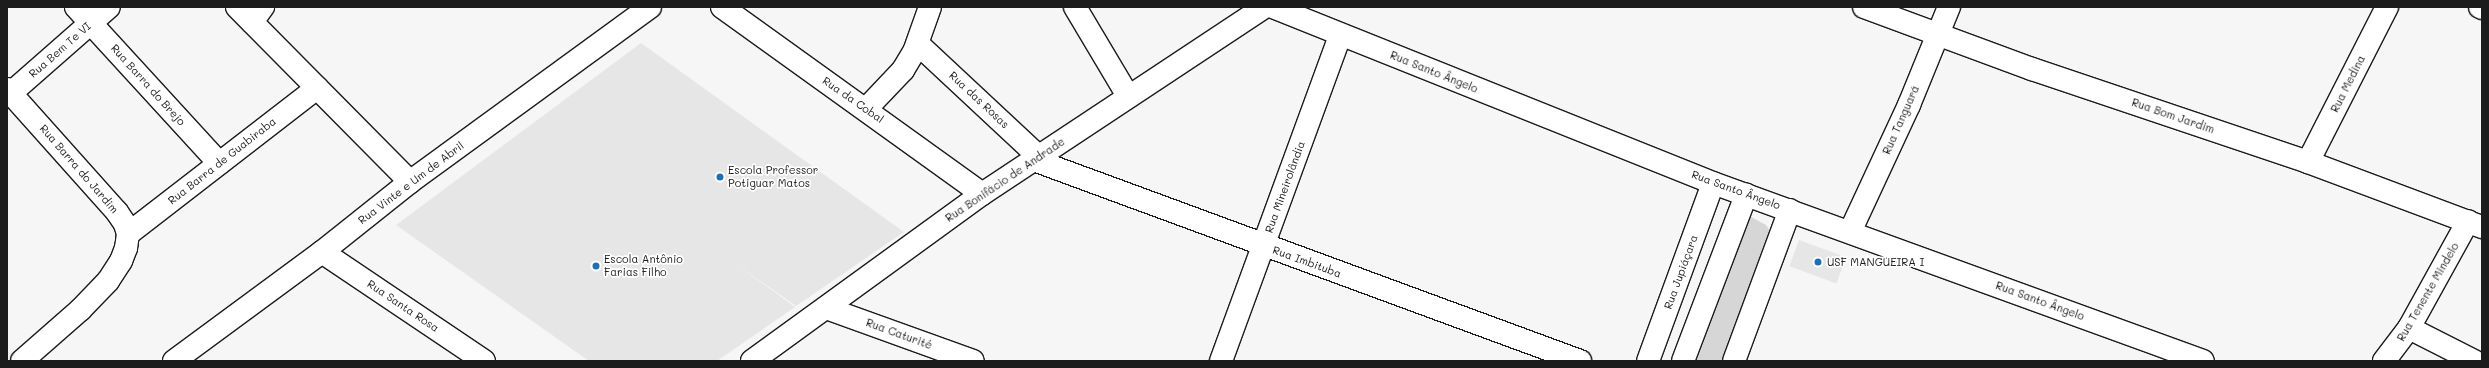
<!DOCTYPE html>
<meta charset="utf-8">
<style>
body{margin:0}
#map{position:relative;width:2489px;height:368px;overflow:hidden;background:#f6f6f6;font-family:Mali,sans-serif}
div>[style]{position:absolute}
.built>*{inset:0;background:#e6e6e6;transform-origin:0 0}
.green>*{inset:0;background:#d6d6d6}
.roads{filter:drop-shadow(1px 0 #1c1c1c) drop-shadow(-1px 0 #1c1c1c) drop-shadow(0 1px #1c1c1c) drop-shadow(0 -1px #1c1c1c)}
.street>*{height:22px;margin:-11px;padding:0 11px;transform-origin:11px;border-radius:11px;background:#fff}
.primary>*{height:22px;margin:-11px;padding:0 11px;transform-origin:11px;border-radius:11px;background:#fff}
.dots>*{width:11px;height:11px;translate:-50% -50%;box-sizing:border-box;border:2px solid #fff;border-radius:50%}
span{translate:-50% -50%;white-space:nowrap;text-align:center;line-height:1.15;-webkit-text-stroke:3.5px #fff;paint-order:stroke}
.street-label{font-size:11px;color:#1c1c1c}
.poi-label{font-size:11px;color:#1c1c1c}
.left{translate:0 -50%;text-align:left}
.frame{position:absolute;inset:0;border:8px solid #1c1c1c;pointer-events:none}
</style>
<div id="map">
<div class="built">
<div style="clip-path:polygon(641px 43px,904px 232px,796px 306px,733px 262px,795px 307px,717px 361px,589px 361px,396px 225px)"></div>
<div style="left:1799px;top:240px;width:50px;height:28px;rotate:20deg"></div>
</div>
<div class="green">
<div style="clip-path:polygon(1751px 217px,1766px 225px,1770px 231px,1769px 236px,1723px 361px,1689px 361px,1748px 218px)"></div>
</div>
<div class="roads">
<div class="street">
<div style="left:76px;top:7px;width:212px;rotate:47.5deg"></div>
<div style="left:237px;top:7px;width:246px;rotate:45.3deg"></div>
<div style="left:722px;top:7px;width:320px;rotate:35.7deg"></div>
<div style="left:1075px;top:7px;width:104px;rotate:59.2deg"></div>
<div style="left:1273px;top:7px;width:474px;rotate:21.8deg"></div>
<div style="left:1713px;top:183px;width:521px;rotate:19.96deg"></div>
<div style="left:1864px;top:7px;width:179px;rotate:20.3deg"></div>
<div style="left:2032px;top:69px;width:291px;rotate:18.6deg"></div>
<div style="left:2308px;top:162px;width:186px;rotate:20.5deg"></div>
<div style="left:2480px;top:7px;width:2px;rotate:27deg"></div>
<div style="left:252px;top:22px;width:19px;rotate:-54deg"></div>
<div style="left:918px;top:44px;width:166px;rotate:43deg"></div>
<div style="left:7px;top:89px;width:165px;rotate:48.2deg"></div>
<div style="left:117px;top:212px;width:14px;rotate:56deg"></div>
<div style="left:125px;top:224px;width:10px;rotate:73deg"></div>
<div style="left:128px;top:234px;width:14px;rotate:98deg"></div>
<div style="left:126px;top:248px;width:14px;rotate:111deg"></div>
<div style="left:121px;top:261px;width:24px;rotate:123deg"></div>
<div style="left:108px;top:281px;width:40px;rotate:134deg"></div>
<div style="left:80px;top:310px;width:77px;rotate:138.7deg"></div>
<div style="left:11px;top:93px;width:130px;rotate:-41.3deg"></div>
<div style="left:866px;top:109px;width:54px;rotate:-46.5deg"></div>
<div style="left:903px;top:70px;width:21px;rotate:-59deg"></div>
<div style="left:914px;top:52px;width:48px;rotate:-70.4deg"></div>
<div style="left:1034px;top:160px;width:582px;rotate:20.21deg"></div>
<div style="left:2308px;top:162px;width:174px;rotate:-63deg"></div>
<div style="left:1850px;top:232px;width:140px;rotate:-65.1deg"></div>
<div style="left:1909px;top:105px;width:106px;rotate:-67.8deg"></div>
<div style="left:128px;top:234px;width:239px;rotate:-37.7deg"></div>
<div style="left:322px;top:252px;width:195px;rotate:33.9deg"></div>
<div style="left:826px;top:308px;width:156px;rotate:19.8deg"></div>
<div style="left:2409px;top:328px;width:73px;rotate:26.9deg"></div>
<div style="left:752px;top:361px;width:284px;rotate:-36deg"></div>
<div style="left:982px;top:194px;width:338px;rotate:-33.5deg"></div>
<div style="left:1221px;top:361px;width:347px;rotate:-69.9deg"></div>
<div style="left:1648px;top:361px;width:189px;rotate:-69.9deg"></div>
<div style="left:1683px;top:361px;width:178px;rotate:-69.2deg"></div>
<div style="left:1734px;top:361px;width:161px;rotate:-69.7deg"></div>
<div style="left:2384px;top:361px;width:41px;rotate:-52.9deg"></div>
<div style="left:2409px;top:328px;width:122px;rotate:-61.1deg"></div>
</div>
<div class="primary">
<div style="left:174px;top:361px;width:184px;rotate:-36.4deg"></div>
<div style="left:322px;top:252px;width:112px;rotate:-38.5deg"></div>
<div style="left:410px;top:182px;width:297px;rotate:-36.1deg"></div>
</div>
</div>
<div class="dots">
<div style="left:720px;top:177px;background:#1f6fb2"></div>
<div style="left:1818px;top:262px;background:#1f6fb2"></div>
<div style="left:596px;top:266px;background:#1f6fb2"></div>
</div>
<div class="street-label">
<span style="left:60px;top:50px;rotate:-41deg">Rua Bem Te VI</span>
<span style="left:1434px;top:72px;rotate:22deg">Rua Santo Ângelo</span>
<span style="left:2348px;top:84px;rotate:-63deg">Rua Medina</span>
<span style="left:148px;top:85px;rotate:48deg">Rua Barra do Brejo</span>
<span style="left:853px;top:100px;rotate:35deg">Rua da Cobal</span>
<span style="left:979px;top:100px;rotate:43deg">Rua das Rosas</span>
<span style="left:2173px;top:116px;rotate:19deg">Rua Bom Jardim</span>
<span style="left:1901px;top:120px;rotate:-66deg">Rua Tanguará</span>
<span style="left:222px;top:161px;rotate:-38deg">Rua Barra de Guabiraba</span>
<span style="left:79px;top:169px;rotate:49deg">Rua Barra do Jardim</span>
<span style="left:1005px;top:180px;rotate:-34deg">Rua Bonifácio de Andrade</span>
<span style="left:411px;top:183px;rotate:-37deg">Rua Vinte e Um de Abril</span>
<span style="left:1285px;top:187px;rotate:-70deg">Rua Mineirolândia</span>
<span style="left:1736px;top:190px;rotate:20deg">Rua Santo Ângelo</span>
<span style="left:1307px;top:262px;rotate:20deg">Rua Imbituba</span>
<span style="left:1681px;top:272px;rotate:-70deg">Rua Jupiáçara</span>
<span style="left:2428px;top:292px;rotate:-60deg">Rua Tenente Mindelo</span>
<span style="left:2040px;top:301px;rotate:20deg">Rua Santo Ângelo</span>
<span style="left:403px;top:306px;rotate:34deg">Rua Santa Rosa</span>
<span style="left:899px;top:334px;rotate:20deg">Rua Caturité</span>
</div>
<div class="poi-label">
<span class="left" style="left:728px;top:177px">Escola Professor<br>Potiguar Matos</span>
<span class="left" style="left:604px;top:266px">Escola Antônio<br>Farias Filho</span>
<span class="left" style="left:1827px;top:262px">USF MANGUEIRA I</span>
</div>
<div class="frame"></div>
</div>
